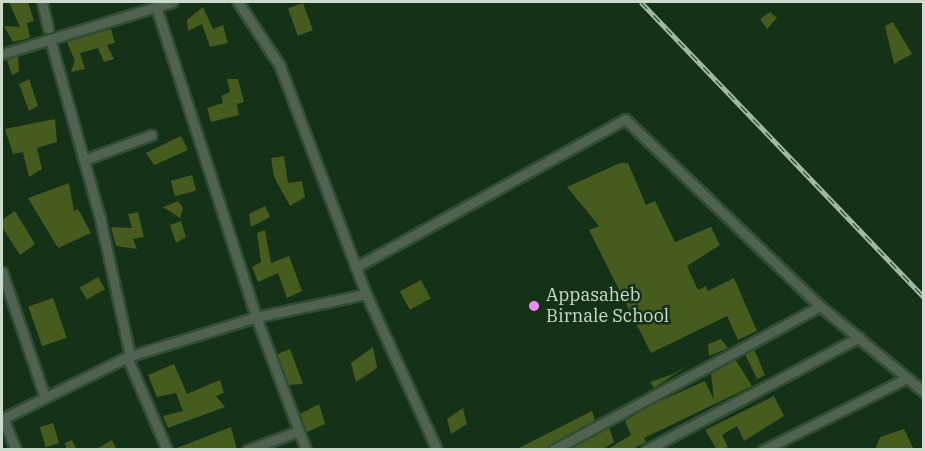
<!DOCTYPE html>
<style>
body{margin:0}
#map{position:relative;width:925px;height:451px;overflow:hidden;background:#153218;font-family:"IBM Plex Serif",serif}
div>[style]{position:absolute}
.building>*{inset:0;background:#465b1e;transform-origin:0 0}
.roads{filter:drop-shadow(2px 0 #324d35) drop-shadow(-2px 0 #324d35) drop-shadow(0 2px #324d35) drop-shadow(0 -2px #324d35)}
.street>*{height:9px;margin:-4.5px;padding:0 4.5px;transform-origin:4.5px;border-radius:4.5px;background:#4f6350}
.rail>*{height:5px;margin-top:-2.5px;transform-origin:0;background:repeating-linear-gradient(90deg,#153218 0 9px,#a3b7a5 0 18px);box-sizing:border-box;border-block:2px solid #a3b7a5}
.dots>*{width:16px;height:16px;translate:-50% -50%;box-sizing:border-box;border:3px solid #153218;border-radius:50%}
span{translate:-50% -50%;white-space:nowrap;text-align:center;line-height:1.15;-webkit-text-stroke:5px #153218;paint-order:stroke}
.poi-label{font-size:18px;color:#cbdccc}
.left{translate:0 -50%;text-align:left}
.frame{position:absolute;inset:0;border:3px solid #cbdccc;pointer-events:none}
</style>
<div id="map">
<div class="building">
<div style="clip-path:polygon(9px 2px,28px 2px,34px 21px,27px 23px,30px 38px,13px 42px,4px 26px,20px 27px)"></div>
<div style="left:303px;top:3px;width:29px;height:16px;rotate:70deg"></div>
<div style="clip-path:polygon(203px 7px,213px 29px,223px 25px,228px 43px,210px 47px,202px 24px,188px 31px,187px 20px)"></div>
<div style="clip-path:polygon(770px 12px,777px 18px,767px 29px,760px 19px)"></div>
<div style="clip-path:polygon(893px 22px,912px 54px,894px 64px,885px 26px)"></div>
<div style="clip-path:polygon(111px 29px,115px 43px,107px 45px,114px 59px,104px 62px,98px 48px,80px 53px,85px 69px,71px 72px,75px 61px,67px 42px)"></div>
<div style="clip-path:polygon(18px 56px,19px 72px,12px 75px,7px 60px)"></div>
<div style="clip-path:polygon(29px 79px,38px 106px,29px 111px,19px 84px)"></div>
<div style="clip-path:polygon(227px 79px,238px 79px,244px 102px,237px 104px,239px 115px,211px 122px,207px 108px,223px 103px,221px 96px,230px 92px)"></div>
<div style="clip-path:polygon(55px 119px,57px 142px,37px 148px,42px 169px,29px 177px,23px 152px,13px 154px,5px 129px)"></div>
<div style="clip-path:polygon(181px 136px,188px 150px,154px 165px,146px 153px)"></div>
<div style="clip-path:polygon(284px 156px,288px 183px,302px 181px,305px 197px,290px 206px,274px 177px,271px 158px)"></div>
<div style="clip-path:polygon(620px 163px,628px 163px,646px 205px,655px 201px,675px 242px,711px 227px,720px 245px,687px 266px,698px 290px,706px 286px,708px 291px,734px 278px,757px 331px,738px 340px,727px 316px,651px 353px,589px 230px,599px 226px,567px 187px)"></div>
<div style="left:192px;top:175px;width:16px;height:22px;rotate:75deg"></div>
<div style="clip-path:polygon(69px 183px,74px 211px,78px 209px,91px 233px,58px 248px,28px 198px)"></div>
<div style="clip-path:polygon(178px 201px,183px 208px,180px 218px,163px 207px)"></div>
<div style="clip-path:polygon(265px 206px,270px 217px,251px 227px,249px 214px)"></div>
<div style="clip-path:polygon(15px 211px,35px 244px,20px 255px,2px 227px,2px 220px)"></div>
<div style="clip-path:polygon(138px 212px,144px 237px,133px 239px,137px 249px,116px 246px,111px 227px,132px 228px,128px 214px)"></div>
<div style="clip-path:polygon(181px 221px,186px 237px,176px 243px,170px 225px)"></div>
<div style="clip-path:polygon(265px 230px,271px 263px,289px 256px,302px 291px,287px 298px,278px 273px,258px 282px,252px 267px,261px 262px,257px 233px)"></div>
<div style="left:98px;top:277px;width:14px;height:21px;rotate:60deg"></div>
<div style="left:421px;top:280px;width:21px;height:24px;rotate:62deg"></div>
<div style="left:53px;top:298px;width:42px;height:26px;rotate:71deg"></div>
<div style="clip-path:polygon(721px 339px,728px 348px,709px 356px,708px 344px)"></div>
<div style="clip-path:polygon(373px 347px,377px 368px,356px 382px,351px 363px)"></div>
<div style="clip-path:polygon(290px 349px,303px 384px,289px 385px,280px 363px,278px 354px)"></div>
<div style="clip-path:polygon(754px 349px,765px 375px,757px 379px,745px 354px)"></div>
<div style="clip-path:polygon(735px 359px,752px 386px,644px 438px,646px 442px,631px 450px,606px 450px,631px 435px,625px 421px,649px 406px,705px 381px,714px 400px,711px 374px)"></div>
<div style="clip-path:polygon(174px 364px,187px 394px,220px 380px,224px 393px,216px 396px,225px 407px,168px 428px,163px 416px,183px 411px,176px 393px,157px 397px,148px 375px)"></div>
<div style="clip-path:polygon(690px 364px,654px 388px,650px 382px,673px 374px)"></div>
<div style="clip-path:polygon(774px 396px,784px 416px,744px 441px,737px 426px,722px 435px,728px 447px,717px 450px,705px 430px)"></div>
<div style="clip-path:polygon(319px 404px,325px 424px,307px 432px,300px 414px)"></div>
<div style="clip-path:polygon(463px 408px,467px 424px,451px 434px,447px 419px)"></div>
<div style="clip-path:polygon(592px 411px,595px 420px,546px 450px,515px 450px)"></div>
<div style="left:53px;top:423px;width:21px;height:14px;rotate:73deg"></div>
<div style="clip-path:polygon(231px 427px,237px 450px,174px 450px,174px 449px)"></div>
<div style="clip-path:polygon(609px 427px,614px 442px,602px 450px,568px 450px)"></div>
<div style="clip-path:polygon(904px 429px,914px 450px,875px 450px,880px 437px)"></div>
<div style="clip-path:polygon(72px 440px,77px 450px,67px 450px,65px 443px)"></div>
<div style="clip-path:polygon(112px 440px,117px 450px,95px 450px)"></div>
</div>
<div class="roads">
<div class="street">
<div style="left:42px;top:2px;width:27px;rotate:77deg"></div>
<div style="left:156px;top:7px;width:326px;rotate:72.1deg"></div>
<div style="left:256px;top:317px;width:142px;rotate:69.4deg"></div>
<div style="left:50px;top:39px;width:186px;rotate:74.4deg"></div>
<div style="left:100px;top:218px;width:141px;rotate:77.7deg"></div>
<div style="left:2px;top:54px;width:178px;rotate:-17deg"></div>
<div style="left:84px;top:160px;width:72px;rotate:-20.5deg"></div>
<div style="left:356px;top:267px;width:307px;rotate:-28.8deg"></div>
<div style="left:625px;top:119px;width:270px;rotate:43.8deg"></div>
<div style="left:820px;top:306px;width:135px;rotate:39.6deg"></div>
<div style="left:2px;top:272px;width:130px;rotate:71.1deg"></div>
<div style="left:366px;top:294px;width:171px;rotate:65.5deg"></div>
<div style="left:127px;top:357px;width:101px;rotate:66.7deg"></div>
<div style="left:3px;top:418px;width:35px;rotate:68deg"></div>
<div style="left:2px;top:419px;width:140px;rotate:-26.4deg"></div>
<div style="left:127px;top:357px;width:135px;rotate:-17.2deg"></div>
<div style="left:256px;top:317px;width:112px;rotate:-11.8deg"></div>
<div style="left:366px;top:294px;width:244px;rotate:-110.7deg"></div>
<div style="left:280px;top:66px;width:77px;rotate:-123.3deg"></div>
<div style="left:247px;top:450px;width:55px;rotate:-20.1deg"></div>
<div style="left:553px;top:450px;width:303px;rotate:-28.3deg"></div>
<div style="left:646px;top:450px;width:241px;rotate:-27.9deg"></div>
<div style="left:763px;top:450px;width:161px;rotate:-26.6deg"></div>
</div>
</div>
<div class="rail">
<div style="left:641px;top:2px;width:409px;rotate:46.2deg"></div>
</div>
<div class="dots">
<div style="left:534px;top:306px;background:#f18bf5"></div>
</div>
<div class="poi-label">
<span class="left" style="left:546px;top:306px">Appasaheb<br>Birnale School</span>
</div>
<div class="frame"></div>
</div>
